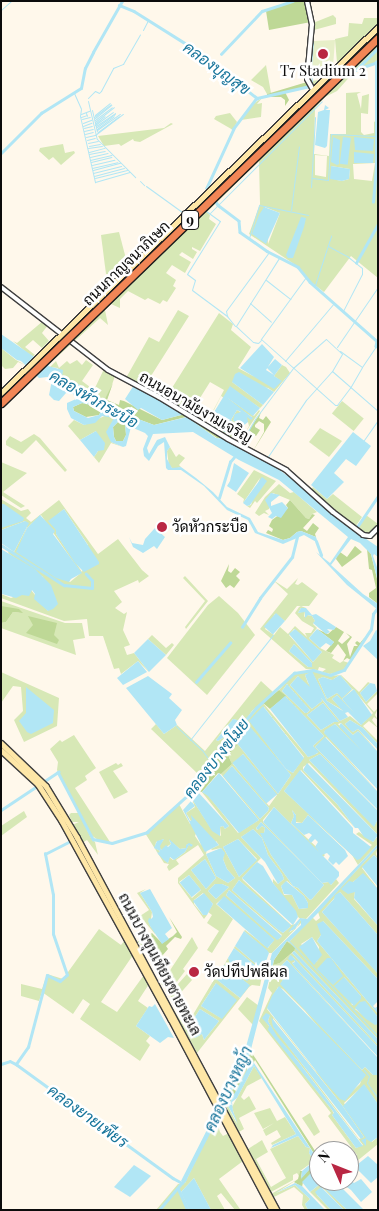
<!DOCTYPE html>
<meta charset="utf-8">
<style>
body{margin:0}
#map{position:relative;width:379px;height:1211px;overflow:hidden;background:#fff8eb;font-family:"Playfair Display",Sarabun,serif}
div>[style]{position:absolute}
.green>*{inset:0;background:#d7e8b6;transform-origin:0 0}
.forest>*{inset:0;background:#bed896}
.pitch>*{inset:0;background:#e7efc8}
.water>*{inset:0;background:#b1e6f5;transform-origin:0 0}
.stream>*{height:1px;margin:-0.5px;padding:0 0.5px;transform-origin:0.5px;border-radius:0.5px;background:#b1e6f5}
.canal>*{height:2.5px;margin:-1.25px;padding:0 1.25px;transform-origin:1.25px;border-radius:1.25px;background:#b1e6f5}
.river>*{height:3px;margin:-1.5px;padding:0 1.5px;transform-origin:1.5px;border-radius:1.5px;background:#b1e6f5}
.roads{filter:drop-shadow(1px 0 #3f3f3f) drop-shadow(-1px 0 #3f3f3f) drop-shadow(0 1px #3f3f3f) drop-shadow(0 -1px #3f3f3f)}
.tertiary>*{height:4px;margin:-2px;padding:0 2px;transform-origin:2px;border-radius:2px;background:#fff}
.secondary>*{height:4.5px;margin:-2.25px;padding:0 2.25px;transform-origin:2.25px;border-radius:2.25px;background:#fee7a7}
.bridges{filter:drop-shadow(1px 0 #1d1d1d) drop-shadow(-1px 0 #1d1d1d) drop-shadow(0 1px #1d1d1d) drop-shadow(0 -1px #1d1d1d)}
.motorway-bridge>*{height:7px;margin:-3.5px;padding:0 3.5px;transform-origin:3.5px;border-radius:3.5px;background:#f28656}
.dots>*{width:14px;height:14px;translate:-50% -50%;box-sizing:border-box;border:2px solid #fff;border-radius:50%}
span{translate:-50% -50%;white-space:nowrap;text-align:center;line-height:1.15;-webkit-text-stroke:5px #fff;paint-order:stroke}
.shield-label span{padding:1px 4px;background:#fff;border:1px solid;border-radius:4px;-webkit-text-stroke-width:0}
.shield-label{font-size:14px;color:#0c0c0c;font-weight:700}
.poi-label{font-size:15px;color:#0c0c0c}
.left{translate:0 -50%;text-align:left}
.street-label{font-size:15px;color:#0c0c0c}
.water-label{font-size:16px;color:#18759b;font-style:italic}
.frame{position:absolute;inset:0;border:2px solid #0c0c0c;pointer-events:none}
.north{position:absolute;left:309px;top:1141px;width:50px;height:50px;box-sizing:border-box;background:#fff;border:1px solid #9e9e9e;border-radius:50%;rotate:314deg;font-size:14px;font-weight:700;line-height:20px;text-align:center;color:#0c0c0c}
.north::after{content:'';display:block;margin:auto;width:18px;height:22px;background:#b92743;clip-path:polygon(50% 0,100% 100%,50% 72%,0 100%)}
</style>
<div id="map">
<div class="green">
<div style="clip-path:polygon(333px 15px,336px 18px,336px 24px,314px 30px,311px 81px,320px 80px,313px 87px,309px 79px,309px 71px,313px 23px)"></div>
<div style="clip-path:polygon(364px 18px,378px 18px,378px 23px,337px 63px,335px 39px,348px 36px,349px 23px,362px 24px)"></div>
<div style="clip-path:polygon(evenodd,378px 30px,378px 63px,354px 72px,337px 91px,325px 97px,315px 108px,314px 154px,329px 156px,330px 134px,346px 134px,346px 93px,361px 92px,357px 94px,361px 109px,362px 96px,369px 94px,368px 114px,361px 113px,361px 132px,364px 135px,374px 133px,374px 122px,378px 119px,375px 159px,378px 160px,378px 278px,351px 256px,324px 292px,307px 279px,294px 264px,249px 234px,260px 204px,259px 161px,207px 212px,210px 215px,209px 219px,216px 224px,200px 251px,192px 247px,192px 249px,197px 252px,193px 259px,182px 252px,179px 255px,191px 262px,185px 273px,172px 265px,166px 273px,176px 280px,173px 286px,176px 288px,167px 302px,163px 300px,160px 304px,148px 298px,145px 300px,128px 291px,120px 299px,120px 308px,111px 304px,105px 310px,108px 325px,100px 318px,47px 366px,69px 341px,40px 362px,42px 356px,102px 297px,378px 30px,315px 155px,327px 156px,326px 177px,315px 175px,315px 155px,378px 30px,375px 163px,372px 181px,354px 179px,353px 164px,375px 163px,378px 30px,331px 166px,350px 169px,349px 179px,342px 181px,337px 180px,331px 166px,378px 30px,265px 207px,280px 213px,268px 244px,265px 207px)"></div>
<div style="clip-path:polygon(266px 65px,271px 93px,267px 94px,263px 87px,251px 80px)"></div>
<div style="clip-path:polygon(262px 98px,257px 104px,262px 103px,261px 117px,241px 120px,250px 106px)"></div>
<div style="clip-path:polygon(230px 113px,237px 122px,233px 130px,214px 119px,216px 116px)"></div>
<div style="clip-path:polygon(171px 123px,173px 124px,140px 142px,134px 141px,133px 139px,121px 146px,119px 144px,104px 146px,98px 136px,164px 128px)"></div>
<div style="clip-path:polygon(63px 144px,65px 153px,74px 151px,75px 153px,61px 165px,53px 157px,49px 160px,39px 151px,40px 148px)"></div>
<div style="clip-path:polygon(119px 232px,125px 255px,122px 272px,119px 274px,106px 274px,101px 235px)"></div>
<div style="clip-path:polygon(178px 310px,189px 316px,144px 387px,126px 378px,149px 337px,159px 342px)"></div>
<div style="clip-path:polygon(evenodd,219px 313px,233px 324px,231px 330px,251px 347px,238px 368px,253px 376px,281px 381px,274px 376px,282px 365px,286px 367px,290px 373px,274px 392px,268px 388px,232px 382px,263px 405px,260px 408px,230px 387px,226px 397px,254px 416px,259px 410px,260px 411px,247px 430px,246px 431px,249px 426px,248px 422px,233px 420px,242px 427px,234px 425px,231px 439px,206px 424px,224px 390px,210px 382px,190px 414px,165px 399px,219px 313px,221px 396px,252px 417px,251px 419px,237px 410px,231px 420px,233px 424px,228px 434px,208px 422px,221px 396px)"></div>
<div style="clip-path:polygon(43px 321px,48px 325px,42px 333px,49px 341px,42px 348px,33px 340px,25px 347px,35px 355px,32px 357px,13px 341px,17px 343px)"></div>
<div style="clip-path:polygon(1px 348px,16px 360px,25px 365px,18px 362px,13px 368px,5px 369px,1px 365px)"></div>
<div style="clip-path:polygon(77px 360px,82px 365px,86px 360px,93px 365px,82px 381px,94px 390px,104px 369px,115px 376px,106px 402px,93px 397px,91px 391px,76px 383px,67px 382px,62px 378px,58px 368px,50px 367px,56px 361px,59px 368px,67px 361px,70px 364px)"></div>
<div style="left:342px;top:401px;width:28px;height:16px;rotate:39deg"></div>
<div style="clip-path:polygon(107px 415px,114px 418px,111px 442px,123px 447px,111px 443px,99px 463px,94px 457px,98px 451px,96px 431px,80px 440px,68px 426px,74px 420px,84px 425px)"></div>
<div style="clip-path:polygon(320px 428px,342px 441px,329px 457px,309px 442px)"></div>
<div style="clip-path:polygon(34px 434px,40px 438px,67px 470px,65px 472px,36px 440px,22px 454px,6px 445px,6px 441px,10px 436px,21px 442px)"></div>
<div style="clip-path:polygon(170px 447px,176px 457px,179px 454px,185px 458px,179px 465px,181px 467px,174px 469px,169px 466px,167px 451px)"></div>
<div style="clip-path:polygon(1px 462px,27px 473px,3px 492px,25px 506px,21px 508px,1px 495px)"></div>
<div style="clip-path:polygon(254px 470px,276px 481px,257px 503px,255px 501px,250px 508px,247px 506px,251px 505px,260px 478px,243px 503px,244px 499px,237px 494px)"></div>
<div style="clip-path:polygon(279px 484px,290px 493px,294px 492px,317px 512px,312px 514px,309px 519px,306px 518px,290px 500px,273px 493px,269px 497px,269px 509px,265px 511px,269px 515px,264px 513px,259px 516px,255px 513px,265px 497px)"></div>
<div style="clip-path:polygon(313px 487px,327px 499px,333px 494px,362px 517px,355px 527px,311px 490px)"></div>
<div style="clip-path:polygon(evenodd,1px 499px,21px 511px,28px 509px,31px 513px,26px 518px,31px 522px,59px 500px,98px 554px,118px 539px,142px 570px,149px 576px,139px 583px,138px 580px,114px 591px,122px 602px,115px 608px,124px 614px,127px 612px,123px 630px,130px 645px,124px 647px,127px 655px,134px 653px,149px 672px,138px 661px,121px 674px,119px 668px,114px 669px,103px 636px,89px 636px,87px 619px,64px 621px,1px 598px,1px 594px,11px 598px,31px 590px,48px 611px,43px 577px,8px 553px,10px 550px,14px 552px,27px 527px,25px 521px,1px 530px,1px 499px,64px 509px,88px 545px,82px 572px,56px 534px,58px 514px,64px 509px,1px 499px,41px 515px,81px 573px,70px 582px,17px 552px,27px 528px,41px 515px)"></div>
<div style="clip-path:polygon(366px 515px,378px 524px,372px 534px,365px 534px,357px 528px)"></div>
<div style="clip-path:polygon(185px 576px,208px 601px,186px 629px,185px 627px,205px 601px,183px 578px)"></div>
<div style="clip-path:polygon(evenodd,298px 578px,295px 584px,298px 585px,302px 582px,318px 594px,309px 606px,297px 606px,285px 621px,275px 614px,265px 629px,274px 635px,280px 627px,288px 634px,295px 626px,307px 637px,305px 633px,311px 633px,314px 628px,302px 621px,295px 613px,299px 607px,301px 606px,306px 608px,301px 608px,298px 613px,305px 611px,304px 617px,307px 615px,312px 616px,315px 621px,313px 624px,317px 628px,309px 638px,320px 648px,334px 655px,332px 658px,340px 663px,343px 661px,349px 663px,341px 672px,330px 674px,322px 672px,326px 669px,319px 667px,318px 670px,306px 669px,260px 629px,288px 594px,273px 580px,287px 589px,298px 578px,294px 629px,322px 652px,313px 662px,289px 635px,294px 629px,298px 578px,294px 644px,312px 663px,312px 667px,308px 667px,289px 651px,294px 644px)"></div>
<div style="clip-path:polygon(219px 596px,238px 613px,255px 635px,207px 695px,167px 658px,208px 605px)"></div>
<div style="clip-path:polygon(1px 601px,65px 623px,82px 623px,85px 638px,73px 640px,76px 655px,1px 628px,1px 623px,6px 622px,13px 612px,22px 613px,2px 607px)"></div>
<div style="clip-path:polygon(152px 635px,166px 648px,172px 643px,174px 645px,166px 655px,148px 639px)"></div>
<div style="clip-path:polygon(evenodd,314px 670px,330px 676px,341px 675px,359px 692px,368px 682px,370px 683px,360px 693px,366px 702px,378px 690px,378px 693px,367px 704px,374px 712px,378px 708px,375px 715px,378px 720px,374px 717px,372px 720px,378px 728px,369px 721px,363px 726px,378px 741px,378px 744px,363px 728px,350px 720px,345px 724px,353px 732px,358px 729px,378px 752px,358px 731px,353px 735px,341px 723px,338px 724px,378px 768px,335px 724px,324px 732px,378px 792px,326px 737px,315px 747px,378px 811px,320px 754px,309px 760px,374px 826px,378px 819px,378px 835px,309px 763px,303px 767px,303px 770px,337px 804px,355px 828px,301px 770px,284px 791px,357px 859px,372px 845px,356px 834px,359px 832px,373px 842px,378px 836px,378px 844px,358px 865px,352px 855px,308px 815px,302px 823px,296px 822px,296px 815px,292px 810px,294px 816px,291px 823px,325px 855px,323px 857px,274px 807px,263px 820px,263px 822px,322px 883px,329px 882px,331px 885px,336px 879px,339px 883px,306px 919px,299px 918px,273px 883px,273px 879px,278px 884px,284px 879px,282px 874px,268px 855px,262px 838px,253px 829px,249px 832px,241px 837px,261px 858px,242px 878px,243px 880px,291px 925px,296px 924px,289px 933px,297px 927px,301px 919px,303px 921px,272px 953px,269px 953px,244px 931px,245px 930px,268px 948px,274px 940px,224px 897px,216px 904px,233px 919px,212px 953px,207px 950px,219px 931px,207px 923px,212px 915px,208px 912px,213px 904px,203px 893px,194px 900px,194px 904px,203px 915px,207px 915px,204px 919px,178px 883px,178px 878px,204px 855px,198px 845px,176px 860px,179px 864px,169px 871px,167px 867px,169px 864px,164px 863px,145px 833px,179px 804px,190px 824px,192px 823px,197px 831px,195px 836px,201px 845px,198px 835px,202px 842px,202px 839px,186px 813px,195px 807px,192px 799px,212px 830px,221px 836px,220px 827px,223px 826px,225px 829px,229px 826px,201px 791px,208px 795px,238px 833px,259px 820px,221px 774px,232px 764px,228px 755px,236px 745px,232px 739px,198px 774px,151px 729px,156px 724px,164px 734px,177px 725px,205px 751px,261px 681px,273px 692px,252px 711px,241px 727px,263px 703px,308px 757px,318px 753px,313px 746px,324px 736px,279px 690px,295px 673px,314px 670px,312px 672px,327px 701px,344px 711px,332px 699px,337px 695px,362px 723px,361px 725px,350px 716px,340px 721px,308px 683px,305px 675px,312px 672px,314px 670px,340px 675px,352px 689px,342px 697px,337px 693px,327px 699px,318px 679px,323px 677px,332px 680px,340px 675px,314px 670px,298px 676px,322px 701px,312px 709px,290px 685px,298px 676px,314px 670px,287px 684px,308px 708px,310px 710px,307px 713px,305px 713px,282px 691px,287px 684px,314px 670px,353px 689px,373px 713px,363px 723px,342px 699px,353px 689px,314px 670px,323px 703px,339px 722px,334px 722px,321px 730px,307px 715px,323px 703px,314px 670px,264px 707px,304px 757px,293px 773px,286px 769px,250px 721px,264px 707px,314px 670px,233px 719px,237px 720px,234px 726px,236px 729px,230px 737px,226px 736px,218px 741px,216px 740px,233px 719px,314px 670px,247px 724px,291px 775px,278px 794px,236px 742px,235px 739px,247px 724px,314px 670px,243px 754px,277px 795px,269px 806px,233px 764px,243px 754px,314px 670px,232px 766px,269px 808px,268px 811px,260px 819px,224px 776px,232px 766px,314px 670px,261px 822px,324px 885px,312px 899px,310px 900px,298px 888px,293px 886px,271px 855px,261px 834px,264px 833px,265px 828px,262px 826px,257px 830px,256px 828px,261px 822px,314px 670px,164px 839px,159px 846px,161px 850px,171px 844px,169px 840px,180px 849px,186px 848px,187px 844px,191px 844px,192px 845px,189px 844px,185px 852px,177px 858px,173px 860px,169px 857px,168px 863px,159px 853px,160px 851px,155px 848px,156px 842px,164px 839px,314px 670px,238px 839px,257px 859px,239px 877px,223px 847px,238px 839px,314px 670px,212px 841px,215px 843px,216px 841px,219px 845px,211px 849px,212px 850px,221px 848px,224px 853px,223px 859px,227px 869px,235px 878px,228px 883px,216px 876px,206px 854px,207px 848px,214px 846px,212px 841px,314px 670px,205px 859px,216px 878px,206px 889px,191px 870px,205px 859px,314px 670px,189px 875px,201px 890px,192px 898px,179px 882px,189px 875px,314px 670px,239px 880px,290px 925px,290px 927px,283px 933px,277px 929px,232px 890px,239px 880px,314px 670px,287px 881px,304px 896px,308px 903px,308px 908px,299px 909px,292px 895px,284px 895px,281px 886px,287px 881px,314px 670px,215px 884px,222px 884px,229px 887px,216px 899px,208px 891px,215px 884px,314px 670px,229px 890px,282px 935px,279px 939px,277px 939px,226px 895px,229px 890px)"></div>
<div style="clip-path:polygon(1px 672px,59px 698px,57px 726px,24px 742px,14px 720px,23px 711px,21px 687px,13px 686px,1px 703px)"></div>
<div style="clip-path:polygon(74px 735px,96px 768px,85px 776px,87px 780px,75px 788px,110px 842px,98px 840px,91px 835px,57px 770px,58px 762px,50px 749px,60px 740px,62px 742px)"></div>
<div style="clip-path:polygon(116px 763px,118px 765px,121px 763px,123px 766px,113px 771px,128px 792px,114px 799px,99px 772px)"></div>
<div style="clip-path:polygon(24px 811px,27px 817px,1px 836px,1px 826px)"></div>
<div style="clip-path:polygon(71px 813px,79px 813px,91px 838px,95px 842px,98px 855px,87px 840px,82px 843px,72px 825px,79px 822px,72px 822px,69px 815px)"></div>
<div style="clip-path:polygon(evenodd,378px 847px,376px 854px,378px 859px,374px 855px,362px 868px,378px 889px,363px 874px,353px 882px,355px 891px,354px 899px,378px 926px,378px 935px,340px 892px,322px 912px,373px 968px,378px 974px,378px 979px,323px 921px,321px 935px,317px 941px,378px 1014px,378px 1017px,365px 1002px,355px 1009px,375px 1024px,378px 1024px,378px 1039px,294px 951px,289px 942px,312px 917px,316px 921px,320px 918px,318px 912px,378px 847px,312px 937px,319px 947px,317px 962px,301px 944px,312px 937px,378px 847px,344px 977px,361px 996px,354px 1005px,352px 1005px,344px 977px)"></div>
<div style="clip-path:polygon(146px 889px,140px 893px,152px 912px,150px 926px,156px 932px,155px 934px,140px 916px,149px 910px,137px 893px)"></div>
<div style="clip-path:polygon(99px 929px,121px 945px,125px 940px,133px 955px,101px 1002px,117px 1012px,144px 975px,149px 984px,138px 1001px,148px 1008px,136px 1026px,150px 1036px,146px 1041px,150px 1045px,140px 1061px,80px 1019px,90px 1004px,83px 999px,73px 1014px,42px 992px,39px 1001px,21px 996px,21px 984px,42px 989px,47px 974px,63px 979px)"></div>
<div style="clip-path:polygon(192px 937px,198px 948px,183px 969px,185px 971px,170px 991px,161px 984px)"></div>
<div style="clip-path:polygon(evenodd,235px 946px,263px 970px,260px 986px,252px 985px,249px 987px,197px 1053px,169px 1002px,185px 1028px,215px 978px,240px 998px,249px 985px,224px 965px,228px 958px,250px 979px,254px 973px,262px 971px,234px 948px,235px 946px,216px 983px,221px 1018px,201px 1006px,216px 983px,235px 946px,200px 1009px,219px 1021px,204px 1040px,202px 1034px,195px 1038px,189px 1026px,200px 1009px)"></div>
<div style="clip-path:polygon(evenodd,292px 953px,378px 1045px,378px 1047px,292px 956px,295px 961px,292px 963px,296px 968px,378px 1058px,287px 960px,279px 968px,279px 973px,284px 978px,281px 984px,362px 1070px,365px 1067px,373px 1075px,378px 1075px,378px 1104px,364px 1085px,344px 1103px,372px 1142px,378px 1137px,378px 1144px,351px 1166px,349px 1167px,349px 1162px,357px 1155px,328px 1116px,331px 1113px,259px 1021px,272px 993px,268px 988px,273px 965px,280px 963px,292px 953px,278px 987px,283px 989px,305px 1011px,362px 1078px,360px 1084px,346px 1097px,315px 1070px,267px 1009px,278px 987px,292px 953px,270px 1015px,268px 1021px,276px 1036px,297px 1060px,363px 1145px,356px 1148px,332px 1115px,334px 1114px,332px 1110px,307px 1078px,269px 1026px,266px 1022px,270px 1015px,292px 953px,273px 1018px,342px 1105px,364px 1137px,359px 1139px,274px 1027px,273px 1018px)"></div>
<div style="clip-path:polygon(187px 974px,192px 980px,176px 998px,171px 997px,170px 993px)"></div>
<div style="clip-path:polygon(247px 997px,259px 1006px,253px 1025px,238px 1009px)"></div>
<div style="clip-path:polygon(254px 1066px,262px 1078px,247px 1086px,241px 1097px,244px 1100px,249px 1096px,256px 1109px,239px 1118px,244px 1129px,239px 1132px,226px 1108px,228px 1106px,237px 1124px,232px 1107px)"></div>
<div style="clip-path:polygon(270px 1108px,277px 1121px,285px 1117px,296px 1134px,272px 1145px,271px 1143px,281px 1137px,277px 1130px,266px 1136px,263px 1130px,274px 1123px,263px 1129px,254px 1113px)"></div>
<div style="clip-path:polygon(310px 1113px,320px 1132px,314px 1136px,302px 1118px)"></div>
<div style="clip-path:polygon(218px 1114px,222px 1121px,217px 1123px,220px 1132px,223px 1136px,229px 1133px,243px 1161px,219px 1179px,240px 1209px,235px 1210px,221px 1193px,217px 1196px,225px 1210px,211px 1210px,194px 1178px,181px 1192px,189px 1210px,156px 1210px,178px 1184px,185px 1183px)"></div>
<div style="clip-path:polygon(298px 1136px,306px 1147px,310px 1148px,309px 1153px,314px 1161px,300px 1171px,299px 1176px,297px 1173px,293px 1175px,293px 1180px,271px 1192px,248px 1149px,262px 1140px,268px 1152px,256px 1159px,271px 1187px,286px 1178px,270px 1149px)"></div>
<div style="clip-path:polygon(298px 1179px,276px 1193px,295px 1185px,310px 1199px,305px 1204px,308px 1210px,305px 1210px,302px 1205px,303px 1195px,294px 1187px,274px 1197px,271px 1194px)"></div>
<div style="clip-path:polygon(324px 1181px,329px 1181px,323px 1186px,347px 1210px,344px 1210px,322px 1187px,317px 1195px,331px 1210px,328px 1210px,310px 1192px)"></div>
</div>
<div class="forest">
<div style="clip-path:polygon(293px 1px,305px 1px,311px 22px,269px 30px,266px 11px)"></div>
<div style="clip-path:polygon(307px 82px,310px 86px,285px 92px,289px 100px,285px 106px,285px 100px,281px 97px,267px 97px,267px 94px)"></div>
<div style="clip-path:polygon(113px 383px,107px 400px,119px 405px,120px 400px,124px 401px,162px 420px,185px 414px,224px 439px,217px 438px,186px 417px,154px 425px,114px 410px,92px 397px,93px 395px,105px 399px)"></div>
<div style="clip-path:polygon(82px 403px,96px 406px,101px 411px,99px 415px,86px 417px,74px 411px,73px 407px)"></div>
<div style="clip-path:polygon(261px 412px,259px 418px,263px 420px,266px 416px,271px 422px,253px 451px,264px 432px,264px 424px,259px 421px,255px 425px,255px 427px,260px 430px,256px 436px,249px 430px)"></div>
<div style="clip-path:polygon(118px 422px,125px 422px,126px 435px,123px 441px,116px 441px,114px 437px,113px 427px)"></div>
<div style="clip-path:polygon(290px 500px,306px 518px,309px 519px,312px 514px,315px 515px,303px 528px,307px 531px,313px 523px,319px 528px,315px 534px,316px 537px,301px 531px,297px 532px,290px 538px,283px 540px,266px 533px,268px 530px,272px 532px,273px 529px,269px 526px,272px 520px,288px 508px,286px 505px)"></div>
<div style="clip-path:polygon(355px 546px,362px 552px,342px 567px,336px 559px,337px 556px,340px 552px,347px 557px)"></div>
<div style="clip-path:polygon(367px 549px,371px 554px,378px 583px,378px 604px,369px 597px,369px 593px,376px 588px,372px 570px,369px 569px)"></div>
<div style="clip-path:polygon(229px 564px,228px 571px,231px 573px,235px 568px,240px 572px,236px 576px,240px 580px,234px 588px,230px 585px,226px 588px,221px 581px)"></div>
<div style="clip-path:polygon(1px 606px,19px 609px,23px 613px,13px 612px,6px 622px,1px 623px)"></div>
<div style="clip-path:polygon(28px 616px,57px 623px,54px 635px,59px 640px,57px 644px,26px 633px,33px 625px)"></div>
<div style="clip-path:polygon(336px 627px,344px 632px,338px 641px,342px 644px,350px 637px,346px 633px,352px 637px,347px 644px,350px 657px,354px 646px,358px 646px,355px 643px,357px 641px,360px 643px,365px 637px,351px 660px,347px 658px,343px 661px,346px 655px,338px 644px,331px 653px,326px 651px,334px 642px,317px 629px,328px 634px)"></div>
<div style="clip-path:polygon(279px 690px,286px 696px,270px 709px,263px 703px)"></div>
<div style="clip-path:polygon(232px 739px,237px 745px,228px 755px,232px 764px,221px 774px,218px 773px,202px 792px,194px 790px,199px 784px,197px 782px,200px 775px)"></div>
<div style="clip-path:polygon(169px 917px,182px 937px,181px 939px,175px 937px,166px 946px,168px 949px,162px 956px,155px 947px,146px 948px,137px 942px,152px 933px,162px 943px,173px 936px,177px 932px)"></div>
<div style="clip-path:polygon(287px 941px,295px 948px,294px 951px,280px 963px,273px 965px,274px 960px)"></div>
<div style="clip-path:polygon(252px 1047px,252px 1053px,319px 1157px,319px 1165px,303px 1182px,302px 1187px,294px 1182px,298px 1179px,300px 1171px,302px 1171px,301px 1178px,318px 1160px,255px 1060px,232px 1101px,228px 1106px,224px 1104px,245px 1069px)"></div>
</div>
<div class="pitch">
<div style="clip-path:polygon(335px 40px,333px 67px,311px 66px,314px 41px)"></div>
</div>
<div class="water">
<div style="clip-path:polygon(319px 97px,321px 100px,73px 340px,68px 335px)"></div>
<div style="clip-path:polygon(325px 105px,329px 108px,325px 110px,330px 110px,327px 146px,325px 148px,315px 145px,318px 112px,324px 110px)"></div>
<div style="clip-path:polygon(333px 137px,340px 140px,339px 164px,337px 165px,331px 162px)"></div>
<div style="left:343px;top:137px;width:8px;height:27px;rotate:7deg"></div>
<div style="clip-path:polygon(354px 137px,374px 139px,373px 151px,355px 150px)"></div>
<div style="clip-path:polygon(354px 152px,374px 154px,373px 163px,354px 163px)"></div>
<div style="clip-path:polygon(331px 166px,350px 169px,349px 179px,342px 181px,330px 179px)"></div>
<div style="clip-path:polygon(264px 207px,280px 213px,266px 244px,252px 234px,259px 215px)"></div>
<div style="clip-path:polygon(301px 217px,306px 218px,304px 227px,293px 258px,288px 258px,286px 255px)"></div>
<div style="clip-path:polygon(evenodd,1px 334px,40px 361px,69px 341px,48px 366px,63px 370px,62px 378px,67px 382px,76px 383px,91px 391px,92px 397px,114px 410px,154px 425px,187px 417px,216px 438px,224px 439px,260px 460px,263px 459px,278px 466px,277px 468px,306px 490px,340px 521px,378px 547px,378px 557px,374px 554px,373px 556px,378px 570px,378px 582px,371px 554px,360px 543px,351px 539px,331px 565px,363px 594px,378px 604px,378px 610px,347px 585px,316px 552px,330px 563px,348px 537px,279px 480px,239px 460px,193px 432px,153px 434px,147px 448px,149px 454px,157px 440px,165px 437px,170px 447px,167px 451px,167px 459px,172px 468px,181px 467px,196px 478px,213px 492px,227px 507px,250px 518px,258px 532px,283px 540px,290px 538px,297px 532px,301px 531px,316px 537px,318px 543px,304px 535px,283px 544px,255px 533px,248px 520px,227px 510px,204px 486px,181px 470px,168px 470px,166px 468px,164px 442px,158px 446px,149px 461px,144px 456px,143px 449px,148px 436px,145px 433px,131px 427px,126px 446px,123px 447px,111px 442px,106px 432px,114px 418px,102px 416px,95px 423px,84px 425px,71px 418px,67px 409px,67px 403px,76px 399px,73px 394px,66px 393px,59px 401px,54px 400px,49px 395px,52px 380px,47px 377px,39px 378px,21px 361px,17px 360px,1px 348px,1px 334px,82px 403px,96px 406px,101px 411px,99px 415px,88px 418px,74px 411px,73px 407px,82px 403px,1px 334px,118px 422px,125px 422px,126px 435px,123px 441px,116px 441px,114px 437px,113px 427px,118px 422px)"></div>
<div style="clip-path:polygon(262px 344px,274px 357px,266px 370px,274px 375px,267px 368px,275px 359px,282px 365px,274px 376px,282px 381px,274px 389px,240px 368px)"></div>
<div style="clip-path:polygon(239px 372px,274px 392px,263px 405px,232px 382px,235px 374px)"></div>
<div style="clip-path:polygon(134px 385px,154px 395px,185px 414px,162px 420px,141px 408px,138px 410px,125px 399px)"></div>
<div style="clip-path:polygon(230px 386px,260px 408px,253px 416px,226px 397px,253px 418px,251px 420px,247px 417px,248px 422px,242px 427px,233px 420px,235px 414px,241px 412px,237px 410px,231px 420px,234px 423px,228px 434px,208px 422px)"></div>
<div style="clip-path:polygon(96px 431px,105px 443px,104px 450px,98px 451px,94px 457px,80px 440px)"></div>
<div style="clip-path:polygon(353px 432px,371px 446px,356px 466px,346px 459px,334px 473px,344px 482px,327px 499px,311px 485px)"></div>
<div style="clip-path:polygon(234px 463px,249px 473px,236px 492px,227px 486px,230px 481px)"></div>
<div style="clip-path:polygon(262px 477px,267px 481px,250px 505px,247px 506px,243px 503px)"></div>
<div style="clip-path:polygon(271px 493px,280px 495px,271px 502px,271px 506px,282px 502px,288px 508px,281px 518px,276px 516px,272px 519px,268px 517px,272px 513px,265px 500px)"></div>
<div style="clip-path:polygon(1px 504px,4px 504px,24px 518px,23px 521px,1px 528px)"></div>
<div style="clip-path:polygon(64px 509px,99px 562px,99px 564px,84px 572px,75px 563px,56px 534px,56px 530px,48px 521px)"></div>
<div style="clip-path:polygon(40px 515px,55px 531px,53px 534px,82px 573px,71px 579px,69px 582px,56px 578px,16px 552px,27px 528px)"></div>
<div style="clip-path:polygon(25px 521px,29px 523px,14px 552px,1px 543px,1px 530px)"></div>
<div style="clip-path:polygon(155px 528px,165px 537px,157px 549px,154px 546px,143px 553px,133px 547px,129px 537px,132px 543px,143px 545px,145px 539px)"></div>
<div style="clip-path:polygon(1px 549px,35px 569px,51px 585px,58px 604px,53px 609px,48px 611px,34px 599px,35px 594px,32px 590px,29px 596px,22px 595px,16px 598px,2px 594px)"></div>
<div style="clip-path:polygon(301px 608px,306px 608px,312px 615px,316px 614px,336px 627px,334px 630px,327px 629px,330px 632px,326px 634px,313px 623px,315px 621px,312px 616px,308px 615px,305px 618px,305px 612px,298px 613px)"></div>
<div style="left:276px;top:613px;width:12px;height:18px;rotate:42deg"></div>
<div style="clip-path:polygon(295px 629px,322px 652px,313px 662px,289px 634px)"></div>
<div style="clip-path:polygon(317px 629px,334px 642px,331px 646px,326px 643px,320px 648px,309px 638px)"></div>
<div style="clip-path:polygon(376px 630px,378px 631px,378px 660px,363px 646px,370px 641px)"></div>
<div style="clip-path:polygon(148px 639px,166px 655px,149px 672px,134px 653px)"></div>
<div style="clip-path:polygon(294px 644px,312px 663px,312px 667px,308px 667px,289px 651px)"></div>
<div style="clip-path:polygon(138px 661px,147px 672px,123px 685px,117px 678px)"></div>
<div style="clip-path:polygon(312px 671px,327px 701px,343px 711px,332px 699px,337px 695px,355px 714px,342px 699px,354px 689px,372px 715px,361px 725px,348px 712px,345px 713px,348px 717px,340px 721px,321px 698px,322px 701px,312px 709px,290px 685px,298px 676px,310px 687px,305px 675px)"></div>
<div style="clip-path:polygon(340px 675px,352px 689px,342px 698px,337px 693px,327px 699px,318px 679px,323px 677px,332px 680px)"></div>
<div style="clip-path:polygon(148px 676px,172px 694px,169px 698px,182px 710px,175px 720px,177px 725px,164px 734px,126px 688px)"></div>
<div style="clip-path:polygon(370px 683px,375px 684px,377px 691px,366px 702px,360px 693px)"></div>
<div style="clip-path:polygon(287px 684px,310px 710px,307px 713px,305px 713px,282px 691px)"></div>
<div style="clip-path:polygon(26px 687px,54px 710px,53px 723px,31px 734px,27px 732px,19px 721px,26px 713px)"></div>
<div style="clip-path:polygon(285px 696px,324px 736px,313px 746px,319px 752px,314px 755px,308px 757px,270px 709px)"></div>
<div style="clip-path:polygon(323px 703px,339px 722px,334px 722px,321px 730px,307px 715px)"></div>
<div style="clip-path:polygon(263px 706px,304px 758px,293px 773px,286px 769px,249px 721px)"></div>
<div style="clip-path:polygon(233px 719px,238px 720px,234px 726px,236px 729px,229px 737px,226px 736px,218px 741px,216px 740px)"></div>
<div style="clip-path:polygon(350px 720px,363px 728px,378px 744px,378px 750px,358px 729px,353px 732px,351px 731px,345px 724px)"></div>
<div style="clip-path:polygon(247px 723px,291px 775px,278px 794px,236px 742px,235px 739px)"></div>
<div style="clip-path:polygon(341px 723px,353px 735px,358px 731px,378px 752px,378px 790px,324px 733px,325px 730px,335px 724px,361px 750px,339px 726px)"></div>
<div style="clip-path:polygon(325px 737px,378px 792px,378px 810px,315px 747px)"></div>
<div style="left:243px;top:754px;width:53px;height:14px;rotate:50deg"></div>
<div style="clip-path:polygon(320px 754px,378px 811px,378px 819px,374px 827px,309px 760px)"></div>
<div style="clip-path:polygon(307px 763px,371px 828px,378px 835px,374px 841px,373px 842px,364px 837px,358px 828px,355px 828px,337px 804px,303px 770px)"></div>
<div style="clip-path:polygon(232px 766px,269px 808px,268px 811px,260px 819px,223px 776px)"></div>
<div style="clip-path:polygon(300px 770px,353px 828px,353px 833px,371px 847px,360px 859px,357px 860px,284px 791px)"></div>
<div style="clip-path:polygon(219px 773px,259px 820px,239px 833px,208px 796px,202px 792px)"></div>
<div style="clip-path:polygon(198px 792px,229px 826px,225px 829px,223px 826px,220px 827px,220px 836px,212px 831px,192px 799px)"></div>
<div style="clip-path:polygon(191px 801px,195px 806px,186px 813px,190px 821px,192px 820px,191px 815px,219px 845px,205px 852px,183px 810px)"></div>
<div style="clip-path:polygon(274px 807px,319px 852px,315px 847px,318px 842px,315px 839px,311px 843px,308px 840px,312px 835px,309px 833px,304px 835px,291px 823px,294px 816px,292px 810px,296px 815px,296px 823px,302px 823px,308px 815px,345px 850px,348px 856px,339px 865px,336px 862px,333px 865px,328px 860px,330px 856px,327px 853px,322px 855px,339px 872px,339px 876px,331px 885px,328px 882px,322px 883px,263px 822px)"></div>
<div style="clip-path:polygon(261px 822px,324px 885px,312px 899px,310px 900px,298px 888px,293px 886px,271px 855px,260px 833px,264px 833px,265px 828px,262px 826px,258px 830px,256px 828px)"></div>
<div style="clip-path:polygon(253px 829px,262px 838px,268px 855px,282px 874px,284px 879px,278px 884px,265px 862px,241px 837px)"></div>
<div style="clip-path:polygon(164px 839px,160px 846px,161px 850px,166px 845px,168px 847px,171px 844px,169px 839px,180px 849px,186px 848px,186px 845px,189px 843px,193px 845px,191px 847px,189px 845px,185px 852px,177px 858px,174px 860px,170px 857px,168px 863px,165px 861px,158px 854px,156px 850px,158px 853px,160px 851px,154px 848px,157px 841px)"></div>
<div style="clip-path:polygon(238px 839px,257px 860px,239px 877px,223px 847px)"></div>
<div style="clip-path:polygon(378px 844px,378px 847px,317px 914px,289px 942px,287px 941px,274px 960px,249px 1057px,185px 1183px,181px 1181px,215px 1114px,215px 1107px,242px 1061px,272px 953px,301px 925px,301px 920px,295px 929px,288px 932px,300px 918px,307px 919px)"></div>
<div style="clip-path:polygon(221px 848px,225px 853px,223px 859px,227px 869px,235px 878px,228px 883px,216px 876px,206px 854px)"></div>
<div style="clip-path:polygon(374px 855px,378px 859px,378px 887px,362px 867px)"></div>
<div style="clip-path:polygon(205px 859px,216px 878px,206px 889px,191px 870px)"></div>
<div style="clip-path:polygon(257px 862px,263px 866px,273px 883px,296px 911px,298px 917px,293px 925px,242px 878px)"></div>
<div style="clip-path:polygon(363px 873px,378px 889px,378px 926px,354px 898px,355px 892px,348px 894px,341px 889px,349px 881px,353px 882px)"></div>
<div style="left:189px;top:875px;width:19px;height:12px;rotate:51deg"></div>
<div style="clip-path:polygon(239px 880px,291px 925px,290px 927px,283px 933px,277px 929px,232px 890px)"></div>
<div style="clip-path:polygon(286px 881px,304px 896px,308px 903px,308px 908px,299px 909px,292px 895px,284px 894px,281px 886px)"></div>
<div style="clip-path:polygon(215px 884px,222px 884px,229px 887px,216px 899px,208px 891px)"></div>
<div style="clip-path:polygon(150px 889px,172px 928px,165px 934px,169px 939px,162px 944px,150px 926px,148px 921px,149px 918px,151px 919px,153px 917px,152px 912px,140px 893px)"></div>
<div style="clip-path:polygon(229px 890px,282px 936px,279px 939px,277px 940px,226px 895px)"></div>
<div style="clip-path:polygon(340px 892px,378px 935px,378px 974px,322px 912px,334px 899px,335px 895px)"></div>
<div style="clip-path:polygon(204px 893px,213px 904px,207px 915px,203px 915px,193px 901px)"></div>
<div style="left:224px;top:896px;width:67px;height:11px;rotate:41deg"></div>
<div style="clip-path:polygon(323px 921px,378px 979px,378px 1001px,373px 1006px,375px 1008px,378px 1006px,378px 1014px,317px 941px,321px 935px,317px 924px)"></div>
<div style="clip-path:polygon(244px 931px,267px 950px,269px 953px,263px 970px,235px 946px)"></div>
<div style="clip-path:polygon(312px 937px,322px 955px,314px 965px,299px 947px)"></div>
<div style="clip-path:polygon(234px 948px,262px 971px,254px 974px,247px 981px,231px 967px,228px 958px)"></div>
<div style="clip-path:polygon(294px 951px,378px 1039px,378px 1045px,292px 953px)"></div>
<div style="clip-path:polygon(290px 955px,292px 956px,378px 1047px,378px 1057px,296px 968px,292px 963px,295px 962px,294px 960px,291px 961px,288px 959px)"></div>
<div style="clip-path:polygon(327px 958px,331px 958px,343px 976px,333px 985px,317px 969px)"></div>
<div style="clip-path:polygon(287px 960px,378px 1058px,378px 1075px,373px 1075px,365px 1067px,362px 1070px,280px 984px,284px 978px,279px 973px,279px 968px)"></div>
<div style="left:224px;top:965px;width:33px;height:16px;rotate:38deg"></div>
<div style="clip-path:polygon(344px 977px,361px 996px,361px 999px,354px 1006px,334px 986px)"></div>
<div style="clip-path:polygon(216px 983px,237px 1000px,222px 1019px,201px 1006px)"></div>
<div style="clip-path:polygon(279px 986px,366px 1075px,345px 1101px,340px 1099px,324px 1081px,267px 1008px,272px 996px)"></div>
<div style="clip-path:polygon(365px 1001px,378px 1017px,378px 1024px,375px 1025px,366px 1019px,355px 1008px,360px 1002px)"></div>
<div style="clip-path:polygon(155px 1004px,174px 1038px,168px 1037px,160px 1043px,136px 1026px,149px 1006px,152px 1007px)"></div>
<div style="clip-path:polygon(200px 1009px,219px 1021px,204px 1040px,202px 1034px,195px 1038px,189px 1026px)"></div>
<div style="clip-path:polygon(266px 1013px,270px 1015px,268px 1021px,277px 1036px,297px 1060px,363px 1146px,356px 1148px,332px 1115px,334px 1113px,332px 1110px,268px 1030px,269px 1026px,262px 1018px)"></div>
<div style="clip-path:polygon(271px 1017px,342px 1105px,364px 1137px,361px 1139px,273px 1027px)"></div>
<div style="clip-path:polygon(252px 1060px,318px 1160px,301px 1179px,302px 1171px,314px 1161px,309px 1153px,310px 1148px,306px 1147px,298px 1136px,271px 1148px,273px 1145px,296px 1134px,254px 1066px,237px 1098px,232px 1102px,233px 1111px,238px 1124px,228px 1106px)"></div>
<div style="clip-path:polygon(364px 1084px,378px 1104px,378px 1137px,371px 1142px,366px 1139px,366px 1146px,361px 1140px,366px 1138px,343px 1106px)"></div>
<div style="clip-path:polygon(368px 1156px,378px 1165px,378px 1177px,371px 1183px,357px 1169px,358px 1164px)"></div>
<div style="clip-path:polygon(134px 1165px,151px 1176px,130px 1197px,114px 1187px)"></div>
<div style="clip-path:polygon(319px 1165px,319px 1181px,324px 1181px,310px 1192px,302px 1182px)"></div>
<div style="clip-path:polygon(349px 1168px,355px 1174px,350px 1180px,354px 1183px,361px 1179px,372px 1192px,361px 1202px,351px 1190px,338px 1181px,349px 1181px)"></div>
<div style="clip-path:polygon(194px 1178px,209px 1206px,211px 1210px,189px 1210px,181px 1192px)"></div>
<div style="clip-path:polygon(329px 1181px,335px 1181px,364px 1210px,347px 1210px,322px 1186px)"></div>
<div style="clip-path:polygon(295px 1183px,302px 1186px,325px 1210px,308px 1210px,305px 1204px,310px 1199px,295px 1185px,275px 1193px)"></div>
<div style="clip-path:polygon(321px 1187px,344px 1210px,331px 1210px,317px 1195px,315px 1192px)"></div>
</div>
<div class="stream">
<div style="left:1px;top:10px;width:13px;rotate:-42deg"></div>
<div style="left:143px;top:30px;width:11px;rotate:-63deg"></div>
<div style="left:311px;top:66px;width:24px;rotate:-85deg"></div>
<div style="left:311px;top:69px;width:15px;rotate:86deg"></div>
<div style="left:74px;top:93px;width:17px;rotate:66deg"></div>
<div style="left:81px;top:109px;width:7px;rotate:98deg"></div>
<div style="left:80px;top:116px;width:68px;rotate:77.2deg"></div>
<div style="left:95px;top:182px;width:36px;rotate:-16deg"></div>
<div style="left:88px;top:98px;width:10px;rotate:-45deg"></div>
<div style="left:95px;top:91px;width:4px;rotate:27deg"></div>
<div style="left:99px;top:93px;width:3px;rotate:-45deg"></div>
<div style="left:101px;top:91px;width:26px;rotate:-62deg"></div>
<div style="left:113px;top:68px;width:11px;rotate:-22deg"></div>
<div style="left:123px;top:64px;width:34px;rotate:-60deg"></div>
<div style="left:88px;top:101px;width:39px;rotate:77deg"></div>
<div style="left:97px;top:139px;width:54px;rotate:45deg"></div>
<div style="left:92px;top:110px;width:22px;rotate:77deg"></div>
<div style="left:86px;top:113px;width:3px;rotate:72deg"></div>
<div style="left:81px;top:114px;width:9px;rotate:-21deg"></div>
<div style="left:95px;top:115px;width:19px;rotate:-39deg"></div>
<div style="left:81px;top:117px;width:6px;rotate:-18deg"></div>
<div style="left:94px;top:117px;width:21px;rotate:-37deg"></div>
<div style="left:95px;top:118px;width:21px;rotate:-39deg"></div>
<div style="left:82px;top:119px;width:8px;rotate:-14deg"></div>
<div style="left:95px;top:120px;width:21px;rotate:-37deg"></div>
<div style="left:95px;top:122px;width:24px;rotate:-38deg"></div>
<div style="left:83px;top:123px;width:9px;rotate:-21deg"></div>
<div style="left:96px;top:123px;width:11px;rotate:-38deg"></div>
<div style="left:95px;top:125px;width:22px;rotate:-36deg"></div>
<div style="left:83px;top:126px;width:9px;rotate:-21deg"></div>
<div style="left:96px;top:126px;width:23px;rotate:-34deg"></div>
<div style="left:97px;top:127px;width:22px;rotate:-36deg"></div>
<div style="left:84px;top:128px;width:8px;rotate:-14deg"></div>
<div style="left:97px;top:129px;width:21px;rotate:-37deg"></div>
<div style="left:97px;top:130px;width:28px;rotate:-35deg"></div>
<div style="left:84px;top:131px;width:9px;rotate:-13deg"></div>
<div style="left:98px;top:132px;width:26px;rotate:-37deg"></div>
<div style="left:85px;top:134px;width:8px;rotate:-14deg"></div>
<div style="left:86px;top:137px;width:9px;rotate:-13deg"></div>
<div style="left:95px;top:135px;width:35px;rotate:-37deg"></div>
<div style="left:87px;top:140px;width:8px;rotate:-14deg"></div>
<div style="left:88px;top:143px;width:10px;rotate:-11deg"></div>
<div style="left:89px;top:146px;width:11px;rotate:-10deg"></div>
<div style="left:88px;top:148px;width:14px;rotate:-8deg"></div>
<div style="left:89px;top:152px;width:16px;rotate:-15deg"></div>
<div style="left:89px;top:154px;width:16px;rotate:-11deg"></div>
<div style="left:90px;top:157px;width:18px;rotate:-13deg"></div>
<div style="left:90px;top:160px;width:22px;rotate:-13deg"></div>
<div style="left:91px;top:162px;width:21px;rotate:-14deg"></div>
<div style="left:92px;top:165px;width:23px;rotate:-13deg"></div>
<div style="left:92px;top:168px;width:26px;rotate:-13deg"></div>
<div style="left:93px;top:170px;width:28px;rotate:-15deg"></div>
<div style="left:93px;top:173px;width:29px;rotate:-14deg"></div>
<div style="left:94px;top:176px;width:31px;rotate:-15deg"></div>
<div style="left:95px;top:178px;width:33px;rotate:-14deg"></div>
<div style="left:312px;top:178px;width:16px;rotate:7deg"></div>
<div style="left:328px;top:180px;width:46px;rotate:-86.3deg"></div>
<div style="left:331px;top:134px;width:44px;rotate:2.6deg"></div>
<div style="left:140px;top:181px;width:6px;rotate:45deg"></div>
<div style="left:146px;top:186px;width:44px;rotate:35.8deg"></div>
<div style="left:311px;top:187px;width:70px;rotate:-86.7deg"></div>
<div style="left:205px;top:193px;width:5px;rotate:-68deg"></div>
<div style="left:291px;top:210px;width:64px;rotate:-82.9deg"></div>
<div style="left:206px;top:211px;width:17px;rotate:36deg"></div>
<div style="left:220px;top:221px;width:62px;rotate:121.9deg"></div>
<div style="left:187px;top:274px;width:10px;rotate:37deg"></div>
<div style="left:195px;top:280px;width:10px;rotate:107deg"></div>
<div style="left:192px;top:290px;width:44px;rotate:36.6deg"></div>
<div style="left:210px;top:213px;width:158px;rotate:-45deg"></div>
<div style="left:249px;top:238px;width:34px;rotate:-73deg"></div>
<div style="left:259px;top:205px;width:50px;rotate:11.5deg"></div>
<div style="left:328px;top:246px;width:21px;rotate:28deg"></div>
<div style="left:347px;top:256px;width:19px;rotate:39deg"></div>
<div style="left:362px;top:268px;width:6px;rotate:90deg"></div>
<div style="left:362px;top:274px;width:42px;rotate:117.2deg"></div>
<div style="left:306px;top:277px;width:77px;rotate:126deg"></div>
<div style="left:261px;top:339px;width:99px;rotate:41.7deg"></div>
<div style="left:335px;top:405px;width:2px"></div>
<div style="left:337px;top:405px;width:21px;rotate:-53deg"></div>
<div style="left:350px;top:388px;width:24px;rotate:-60deg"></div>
<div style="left:266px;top:280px;width:31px;rotate:38deg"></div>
<div style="left:315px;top:285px;width:52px;rotate:-71.9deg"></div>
<div style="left:250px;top:303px;width:28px;rotate:42deg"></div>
<div style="left:235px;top:326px;width:13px;rotate:-129deg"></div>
<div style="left:227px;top:316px;width:5px;rotate:-101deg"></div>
<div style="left:226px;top:311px;width:73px;rotate:-53.9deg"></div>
<div style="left:261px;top:340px;width:4px;rotate:135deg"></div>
<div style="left:258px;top:343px;width:5px;rotate:-169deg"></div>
<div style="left:253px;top:342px;width:23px;rotate:-137deg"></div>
<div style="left:236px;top:326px;width:80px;rotate:-57.7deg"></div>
<div style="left:377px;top:341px;width:1px"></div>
<div style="left:337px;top:347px;width:73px;rotate:-55.7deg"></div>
<div style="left:340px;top:351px;width:27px;rotate:36deg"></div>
<div style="left:362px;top:367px;width:25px;rotate:-56deg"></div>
<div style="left:285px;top:361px;width:76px;rotate:-49.8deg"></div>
<div style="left:364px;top:440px;width:24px;rotate:-55deg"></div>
<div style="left:240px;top:445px;width:30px;rotate:-60deg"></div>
<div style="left:255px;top:419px;width:64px;rotate:-53.3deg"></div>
<div style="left:293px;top:368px;width:44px;rotate:-41.3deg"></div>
<div style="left:326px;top:339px;width:22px;rotate:43deg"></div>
<div style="left:342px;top:354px;width:20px;rotate:120deg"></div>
<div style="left:332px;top:371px;width:61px;rotate:41deg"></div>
<div style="left:267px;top:458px;width:70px;rotate:-56.1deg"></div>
<div style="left:306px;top:400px;width:39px;rotate:-48deg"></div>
<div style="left:176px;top:726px;width:35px;rotate:43deg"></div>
<div style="left:202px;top:750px;width:14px;rotate:54deg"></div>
<div style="left:190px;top:740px;width:134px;rotate:-51.7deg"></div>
<div style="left:289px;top:941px;width:130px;rotate:46.9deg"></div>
<div style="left:364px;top:1070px;width:8px;rotate:50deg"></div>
<div style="left:369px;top:1076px;width:7px;rotate:106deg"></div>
<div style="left:367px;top:1083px;width:19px;rotate:54deg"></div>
</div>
<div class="canal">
<div style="left:119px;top:5px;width:16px;rotate:22deg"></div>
<div style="left:134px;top:11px;width:73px;rotate:32.2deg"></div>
<div style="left:196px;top:50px;width:78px;rotate:38.2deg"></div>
<div style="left:257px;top:98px;width:73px;rotate:-12.7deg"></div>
<div style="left:221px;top:54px;width:59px;rotate:-46.4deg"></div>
<div style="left:262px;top:11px;width:32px;rotate:-18deg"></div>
<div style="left:356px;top:70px;width:31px;rotate:-45deg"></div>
<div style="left:346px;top:73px;width:34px;rotate:-19deg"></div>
<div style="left:257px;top:98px;width:39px;rotate:127deg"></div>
<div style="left:234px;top:129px;width:65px;rotate:114.6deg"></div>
<div style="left:207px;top:188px;width:20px;rotate:57deg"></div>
<div style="left:218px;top:205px;width:26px;rotate:37deg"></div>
<div style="left:239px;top:221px;width:11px;rotate:85deg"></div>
<div style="left:240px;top:232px;width:33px;rotate:35deg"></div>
<div style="left:267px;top:251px;width:35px;rotate:27deg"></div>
<div style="left:298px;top:267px;width:19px;rotate:51deg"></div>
<div style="left:310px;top:282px;width:89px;rotate:41.4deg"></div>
<div style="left:377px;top:341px;width:5px;rotate:101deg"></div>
<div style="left:376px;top:346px;width:2px;rotate:27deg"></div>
<div style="left:373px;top:202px;width:35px;rotate:-85deg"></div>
<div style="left:376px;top:167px;width:105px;rotate:-90deg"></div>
<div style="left:356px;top:263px;width:45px;rotate:-60.6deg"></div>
<div style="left:219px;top:498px;width:38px;rotate:-73deg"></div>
<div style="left:230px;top:462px;width:8px;rotate:-50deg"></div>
<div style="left:355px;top:530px;width:41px;rotate:-55.9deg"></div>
<div style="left:1px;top:545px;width:75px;rotate:32.4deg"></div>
<div style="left:64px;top:585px;width:28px;rotate:6deg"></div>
<div style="left:92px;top:588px;width:7px;rotate:-90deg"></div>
<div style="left:92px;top:581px;width:9px;rotate:-131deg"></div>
<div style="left:242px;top:627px;width:34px;rotate:-58deg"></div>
<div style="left:260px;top:598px;width:52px;rotate:-52deg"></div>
<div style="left:292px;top:557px;width:21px;rotate:-76deg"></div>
<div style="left:196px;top:682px;width:52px;rotate:-48.9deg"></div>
<div style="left:1px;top:810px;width:69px;rotate:-33.7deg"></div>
<div style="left:58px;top:772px;width:76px;rotate:62.4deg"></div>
<div style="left:93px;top:839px;width:19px;rotate:12deg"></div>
<div style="left:112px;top:843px;width:37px;rotate:-17deg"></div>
<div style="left:147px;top:832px;width:55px;rotate:-42.1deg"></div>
<div style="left:188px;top:795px;width:23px;rotate:-61deg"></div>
<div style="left:199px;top:775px;width:88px;rotate:-49.6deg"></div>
<div style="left:256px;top:708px;width:52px;rotate:-42.6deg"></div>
<div style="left:294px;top:673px;width:19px;rotate:-9deg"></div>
<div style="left:313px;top:670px;width:18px;rotate:16deg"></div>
<div style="left:330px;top:675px;width:15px;rotate:-20deg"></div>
<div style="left:344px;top:670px;width:49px;rotate:-56.6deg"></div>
<div style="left:371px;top:629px;width:15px;rotate:-82deg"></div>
<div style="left:373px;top:614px;width:9px;rotate:-54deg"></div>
<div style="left:1px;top:1064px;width:9px;rotate:-18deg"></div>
<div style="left:10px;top:1061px;width:7px;rotate:27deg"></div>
<div style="left:16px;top:1064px;width:194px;rotate:36deg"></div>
<div style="left:173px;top:1178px;width:10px;rotate:29deg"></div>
<div style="left:182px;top:1183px;width:5px;rotate:-53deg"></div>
<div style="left:16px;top:1064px;width:21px;rotate:-55deg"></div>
<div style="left:28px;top:1047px;width:74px;rotate:-75.2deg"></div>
<div style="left:47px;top:975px;width:14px;rotate:25deg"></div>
<div style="left:60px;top:981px;width:9px;rotate:-41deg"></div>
<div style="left:67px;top:975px;width:43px;rotate:-108.9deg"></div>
<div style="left:53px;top:934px;width:39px;rotate:-90deg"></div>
<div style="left:53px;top:895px;width:42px;rotate:-101deg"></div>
<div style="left:45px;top:854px;width:27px;rotate:-27deg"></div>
<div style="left:178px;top:1188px;width:24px;rotate:66deg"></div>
<div style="left:159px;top:1210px;width:35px;rotate:-50deg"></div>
</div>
<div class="river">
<div style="left:1px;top:153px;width:57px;rotate:-45deg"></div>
<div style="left:41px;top:113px;width:47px;rotate:-32deg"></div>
<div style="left:81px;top:88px;width:20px;rotate:-79deg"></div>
<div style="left:85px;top:68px;width:18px;rotate:-63deg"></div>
<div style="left:93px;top:52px;width:59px;rotate:-60.4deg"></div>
<div style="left:316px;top:541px;width:15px;rotate:70deg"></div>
</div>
<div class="roads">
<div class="tertiary">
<div style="left:307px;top:1px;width:24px;rotate:78deg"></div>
<div style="left:312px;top:24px;width:55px;rotate:95.2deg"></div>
<div style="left:307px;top:79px;width:13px;rotate:61deg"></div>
<div style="left:1px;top:287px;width:135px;rotate:37.8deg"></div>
<div style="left:108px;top:370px;width:58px;rotate:27.9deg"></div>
<div style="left:159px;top:397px;width:81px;rotate:31.3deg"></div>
<div style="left:228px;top:439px;width:66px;rotate:28.1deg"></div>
<div style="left:286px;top:470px;width:63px;rotate:41.8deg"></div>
<div style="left:333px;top:512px;width:38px;rotate:37deg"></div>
<div style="left:363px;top:535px;width:7px;rotate:8deg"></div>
<div style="left:370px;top:536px;width:11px;rotate:-45deg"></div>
</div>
<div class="secondary">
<div style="left:1px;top:393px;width:525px;rotate:-44.15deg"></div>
<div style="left:1px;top:743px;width:62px;rotate:43.7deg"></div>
<div style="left:46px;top:786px;width:60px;rotate:58.7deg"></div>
<div style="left:77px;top:837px;width:423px;rotate:61.8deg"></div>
<div style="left:1px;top:750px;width:50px;rotate:42.6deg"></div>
<div style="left:38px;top:784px;width:44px;rotate:57deg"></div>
<div style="left:62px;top:821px;width:226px;rotate:61.2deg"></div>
<div style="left:171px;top:1019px;width:216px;rotate:62.1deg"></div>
</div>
</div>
<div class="bridges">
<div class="motorway-bridge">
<div style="left:1px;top:403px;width:525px;rotate:-44.07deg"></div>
</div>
</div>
<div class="dots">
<div style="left:323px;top:54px;background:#b92743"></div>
<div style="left:162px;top:527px;background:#b92743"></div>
<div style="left:194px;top:972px;background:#b92743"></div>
</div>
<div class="shield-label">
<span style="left:190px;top:220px">9</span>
</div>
<div class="poi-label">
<span style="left:323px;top:71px">T7 Stadium 2</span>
<span class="left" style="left:172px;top:527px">วัดหัวกระบือ</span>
<span class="left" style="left:204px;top:972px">วัดปทีปพลีผล</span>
</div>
<div class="street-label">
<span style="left:126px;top:263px;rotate:-44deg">ถนนกาญจนาภิเษก</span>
<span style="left:196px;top:407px;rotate:30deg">ถนนอนามัยงามเจริญ</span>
<span style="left:160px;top:964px;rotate:62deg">ถนนบางขุนเทียนชายทะเล</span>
</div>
<div class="water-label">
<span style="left:217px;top:68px;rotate:36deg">คลองบุญสุข</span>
<span style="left:94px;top:399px;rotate:30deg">คลองหัวกระบือ</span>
<span style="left:216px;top:758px;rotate:-52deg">คลองบางขโมย</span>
<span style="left:228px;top:1089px;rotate:-65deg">คลองบางหญ้า</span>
<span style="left:88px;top:1116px;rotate:36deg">คลองยายเพียร</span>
</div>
<div class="frame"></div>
<div class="north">N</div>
</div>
